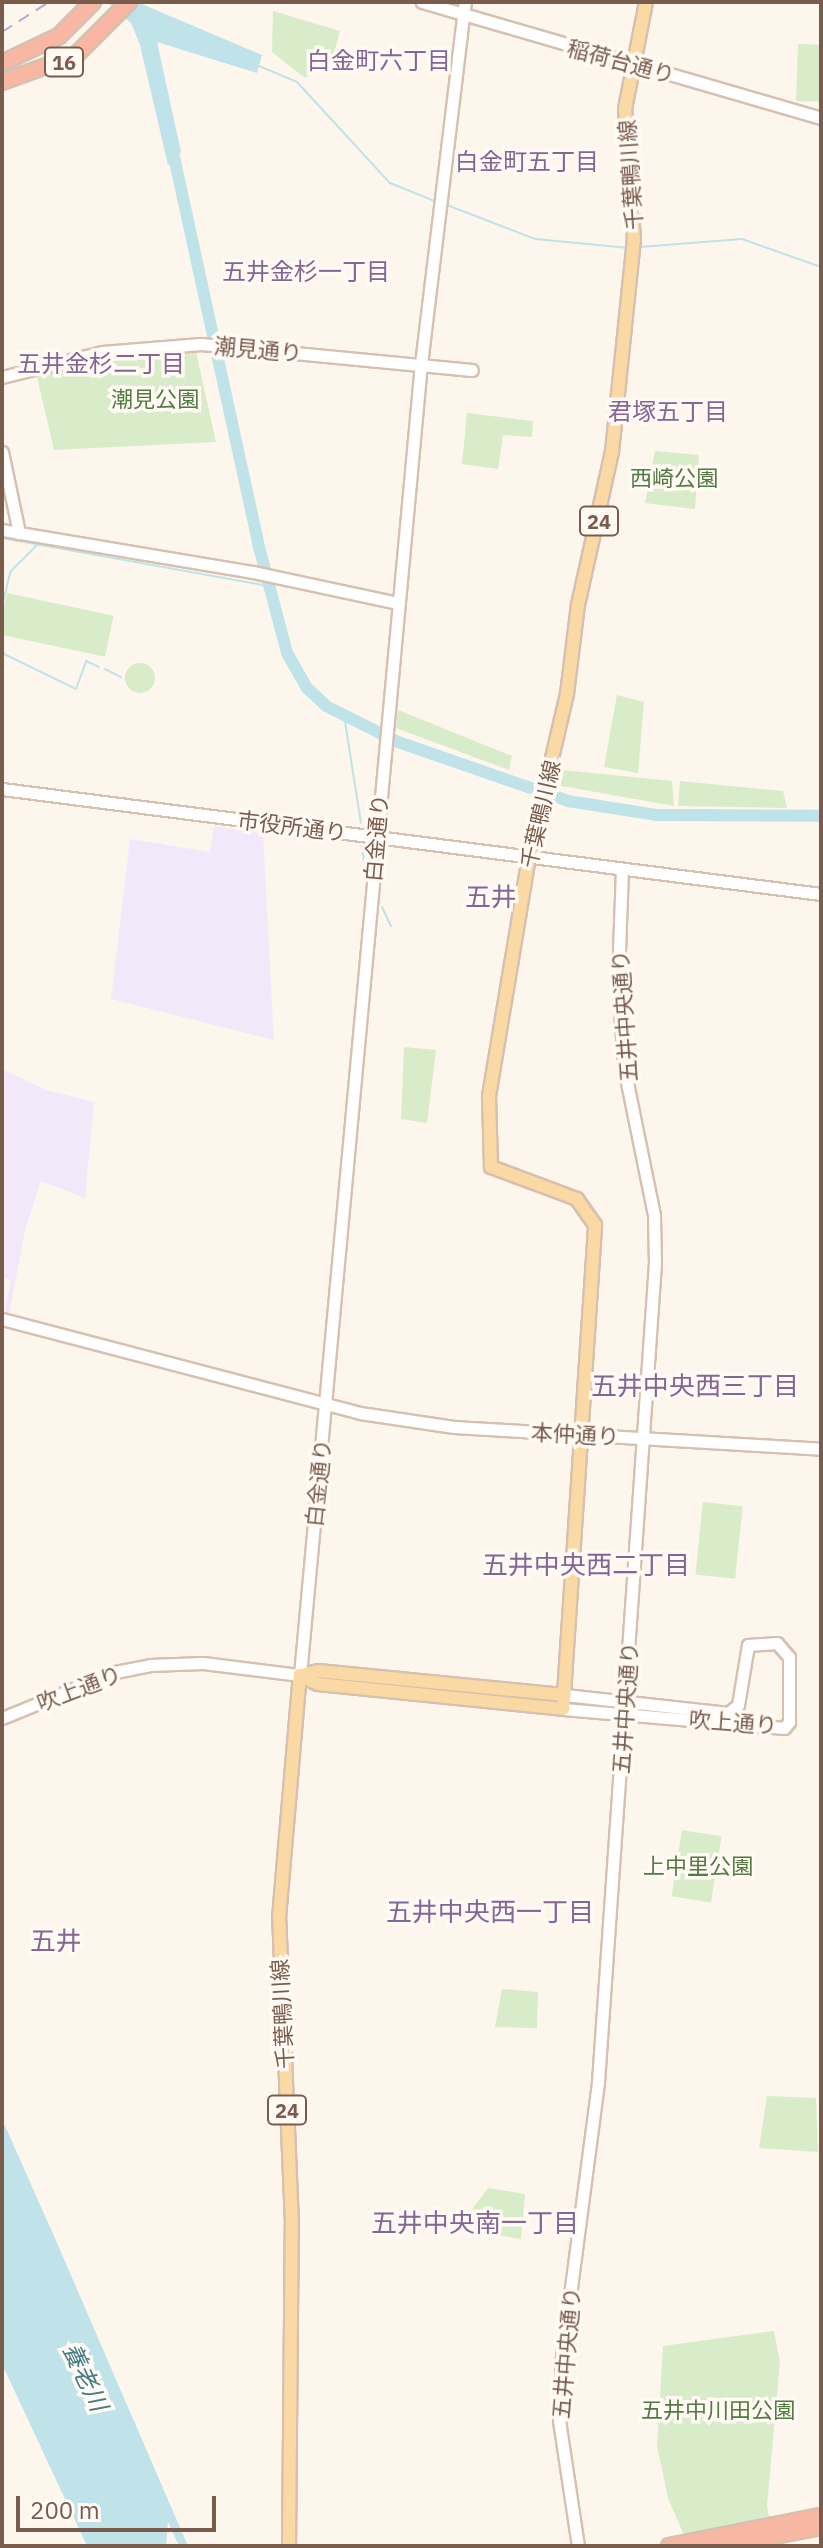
<!DOCTYPE html>
<meta charset="utf-8">
<style>
body{margin:0}
#map{position:relative;width:823px;height:2548px;overflow:hidden;background:#fdf6ec;font-family:"IBM Plex Sans","Noto Sans JP",sans-serif}
div>[style]{position:absolute}
.education>*{inset:0;background:#f3e8fa}
.green>*{inset:0;background:#d8ecc9;transform-origin:0 0}
.round{border-radius:50%}
.water>*{inset:0;background:#bfe3e8}
.stream>*{height:2px;margin:-1px;padding:0 1px;transform-origin:1px;border-radius:1px;background:#bfe3e8}
.river>*{height:12px;margin:-6px;padding:0 6px;transform-origin:6px;border-radius:6px;background:#bfe3e8}
.roads{filter:drop-shadow(2px 0 #d6c0b0) drop-shadow(-2px 0 #d6c0b0) drop-shadow(0 2px #d6c0b0) drop-shadow(0 -2px #d6c0b0)}
.secondary>*{height:11px;margin:-5.5px;padding:0 5.5px;transform-origin:5.5px;border-radius:5.5px;background:#fff}
.primary>*{height:12px;margin:-6px;padding:0 6px;transform-origin:6px;border-radius:6px;background:#fbd9a5}
.highway>*{height:14px;margin:-7px;padding:0 7px;transform-origin:7px;border-radius:7px;background:#f7b7a3}
.rail>*{height:2px;margin-top:-1px;transform-origin:0;background:repeating-linear-gradient(90deg,#b9a8c9 0 12px,transparent 0 20px)}
span{translate:-50% -50%;white-space:nowrap;text-align:center;line-height:1.15;-webkit-text-stroke:7px #fffaf3;paint-order:stroke}
.shield-label span{padding:2px 6px;background:#fffaf3;border:2px solid;border-radius:6px;-webkit-text-stroke-width:0}
.shield-label{font-size:20px;color:#7a5c4d;font-weight:700}
.street-label{font-size:22px;color:#7a5c4d}
.park-label{font-size:22px;color:#537a41}
.neighbourhood-label{font-size:24px;color:#846695}
.water-label{font-size:24px;color:#437c86;font-style:italic}
.quarter-label{font-size:26px;color:#846695}
.frame{position:absolute;inset:0;border:4px solid #7a5c4d;pointer-events:none}
.scale{position:absolute;left:16px;top:2496px;width:200px;height:36px;box-sizing:border-box;border:4px solid #7a5c4d;border-top:0;padding-left:10px;font-size:24px;line-height:28px;white-space:nowrap;color:#7a5c4d;-webkit-text-stroke:6px #fffaf3;paint-order:stroke}
</style>
<div id="map">
<div class="education">
<div style="clip-path:polygon(214px 826px,263px 833px,274px 1040px,111px 999px,130px 839px,210px 852px)"></div>
<div style="clip-path:polygon(2px 1069px,46px 1090px,94px 1102px,85px 1198px,41px 1181px,25px 1230px,9px 1315px,4px 1314px,11px 1280px,2px 1278px)"></div>
</div>
<div class="green">
<div style="clip-path:polygon(273px 11px,340px 31px,334px 53px,305px 78px,272px 52px)"></div>
<div style="left:798px;top:44px;width:23px;height:57px;rotate:2deg"></div>
<div style="clip-path:polygon(196px 352px,216px 442px,54px 450px,37px 377px,123px 357px)"></div>
<div style="clip-path:polygon(467px 413px,533px 421px,532px 437px,503px 435px,498px 469px,462px 464px)"></div>
<div style="clip-path:polygon(655px 451px,699px 455px,695px 509px,645px 503px)"></div>
<div style="left:7px;top:593px;width:109px;height:42px;rotate:12deg"></div>
<div class="round" style="left:125px;top:663px;width:30px;height:30px"></div>
<div style="clip-path:polygon(617px 695px,644px 702px,638px 773px,604px 767px)"></div>
<div style="clip-path:polygon(398px 710px,512px 756px,509px 770px,396px 728px)"></div>
<div style="clip-path:polygon(553px 769px,672px 781px,674px 806px,551px 784px)"></div>
<div style="clip-path:polygon(680px 781px,783px 791px,787px 808px,678px 806px)"></div>
<div style="clip-path:polygon(404px 1047px,436px 1050px,427px 1123px,401px 1119px)"></div>
<div style="left:703px;top:1502px;width:40px;height:73px;rotate:6deg"></div>
<div style="left:682px;top:1830px;width:40px;height:67px;rotate:9deg"></div>
<div style="clip-path:polygon(502px 1989px,538px 1992px,537px 2028px,495px 2027px)"></div>
<div style="clip-path:polygon(767px 2096px,816px 2098px,818px 2152px,759px 2148px)"></div>
<div style="clip-path:polygon(488px 2188px,525px 2194px,521px 2239px,495px 2235px,465px 2219px)"></div>
<div style="clip-path:polygon(774px 2331px,780px 2362px,767px 2506px,771px 2526px,687px 2542px,668px 2498px,657px 2446px,663px 2346px)"></div>
</div>
<div class="water">
<div style="clip-path:polygon(107px 2px,137px 2px,262px 55px,257px 73px,157px 42px,181px 152px,168px 165px,140px 45px,131px 23px)"></div>
<div style="clip-path:polygon(2px 2119px,57px 2243px,188px 2546px,179px 2546px,168px 2522px,166px 2546px,87px 2546px,2px 2364px)"></div>
</div>
<div class="stream">
<div style="left:259px;top:66px;width:41px;rotate:22.8deg"></div>
<div style="left:297px;top:82px;width:137px;rotate:47.4deg"></div>
<div style="left:390px;top:183px;width:51px;rotate:22deg"></div>
<div style="left:447px;top:205px;width:94px;rotate:21.1deg"></div>
<div style="left:535px;top:239px;width:95px;rotate:5.4deg"></div>
<div style="left:640px;top:247px;width:102px;rotate:-4.5deg"></div>
<div style="left:742px;top:239px;width:84px;rotate:19.5deg"></div>
<div style="left:2px;top:538px;width:271px;rotate:10.2deg"></div>
<div style="left:2px;top:606px;width:36px;rotate:-76deg"></div>
<div style="left:11px;top:571px;width:37px;rotate:-45deg"></div>
<div style="left:2px;top:653px;width:82px;rotate:25.9deg"></div>
<div style="left:76px;top:689px;width:30px;rotate:-70deg"></div>
<div style="left:86px;top:661px;width:14px;rotate:25deg"></div>
<div style="left:105px;top:669px;width:18px;rotate:27deg"></div>
<div style="left:344px;top:715px;width:109px;rotate:81.1deg"></div>
<div style="left:362px;top:846px;width:15px;rotate:82deg"></div>
<div style="left:382px;top:907px;width:21px;rotate:65deg"></div>
</div>
<div class="river">
<div style="left:171px;top:143px;width:409px;rotate:77.7deg"></div>
<div style="left:258px;top:543px;width:114px;rotate:75.2deg"></div>
<div style="left:287px;top:653px;width:40px;rotate:60.3deg"></div>
<div style="left:307px;top:688px;width:26px;rotate:43deg"></div>
<div style="left:326px;top:706px;width:80px;rotate:26.6deg"></div>
<div style="left:398px;top:742px;width:180px;rotate:19.1deg"></div>
<div style="left:568px;top:801px;width:89px;rotate:9deg"></div>
<div style="left:656px;top:815px;width:165px;rotate:0.3deg"></div>
</div>
<div class="roads">
<div class="secondary">
<div style="left:422px;top:2px;width:416px;rotate:16.2deg"></div>
<div style="left:2px;top:377px;width:103px;rotate:-14deg"></div>
<div style="left:102px;top:352px;width:99px;rotate:-4.6deg"></div>
<div style="left:201px;top:344px;width:272px;rotate:5.5deg"></div>
<div style="left:2px;top:452px;width:83px;rotate:78.1deg"></div>
<div style="left:2px;top:530px;width:254px;rotate:9.5deg"></div>
<div style="left:253px;top:572px;width:148px;rotate:12.1deg"></div>
<div style="left:2px;top:789px;width:826px;rotate:7.31deg"></div>
<div style="left:2px;top:1319px;width:370px;rotate:14.7deg"></div>
<div style="left:360px;top:1413px;width:95px;rotate:8.5deg"></div>
<div style="left:454px;top:1427px;width:368px;rotate:3.4deg"></div>
<div style="left:563px;top:1709px;width:222px;rotate:4.9deg"></div>
<div style="left:784px;top:1728px;width:8px;rotate:-50deg"></div>
<div style="left:789px;top:1722px;width:65px;rotate:-90deg"></div>
<div style="left:789px;top:1657px;width:18px;rotate:-131deg"></div>
<div style="left:777px;top:1643px;width:29px;rotate:176deg"></div>
<div style="left:748px;top:1645px;width:61px;rotate:99.5deg"></div>
<div style="left:738px;top:1705px;width:13px;rotate:141deg"></div>
<div style="left:728px;top:1713px;width:164px;rotate:-173.7deg"></div>
<div style="left:2px;top:1718px;width:122px;rotate:-22.2deg"></div>
<div style="left:115px;top:1672px;width:36px;rotate:-11deg"></div>
<div style="left:150px;top:1665px;width:53px;rotate:-2.2deg"></div>
<div style="left:203px;top:1663px;width:98px;rotate:7.1deg"></div>
<div style="left:300px;top:1675px;width:1317px;rotate:-84.73deg"></div>
<div style="left:421px;top:364px;width:365px;rotate:-83.1deg"></div>
<div style="left:578px;top:2546px;width:126px;rotate:-98.6deg"></div>
<div style="left:559px;top:2421px;width:65px;rotate:-87.4deg"></div>
<div style="left:562px;top:2356px;width:276px;rotate:-82.5deg"></div>
<div style="left:598px;top:2082px;width:821px;rotate:-86.02deg"></div>
<div style="left:655px;top:1263px;width:48px;rotate:-91.2deg"></div>
<div style="left:654px;top:1215px;width:151px;rotate:-101.5deg"></div>
<div style="left:624px;top:1067px;width:89px;rotate:-93.9deg"></div>
<div style="left:618px;top:978px;width:109px;rotate:-87.9deg"></div>
</div>
<div class="primary">
<div style="left:300px;top:1675px;width:20px;rotate:27deg"></div>
<div style="left:318px;top:1684px;width:246px;rotate:5.8deg"></div>
<div style="left:563px;top:1709px;width:485px;rotate:-86.2deg"></div>
<div style="left:595px;top:1225px;width:32px;rotate:-125deg"></div>
<div style="left:577px;top:1199px;width:92px;rotate:-159.6deg"></div>
<div style="left:491px;top:1167px;width:71px;rotate:-91.6deg"></div>
<div style="left:489px;top:1096px;width:242px;rotate:-80.5deg"></div>
<div style="left:529px;top:857px;width:167px;rotate:-76.9deg"></div>
<div style="left:567px;top:694px;width:90px;rotate:-83deg"></div>
<div style="left:578px;top:605px;width:157px;rotate:-77.5deg"></div>
<div style="left:612px;top:452px;width:213px;rotate:-84.1deg"></div>
<div style="left:634px;top:240px;width:131px;rotate:-93.9deg"></div>
<div style="left:625px;top:109px;width:109px;rotate:-78.9deg"></div>
<div style="left:300px;top:1675px;width:19px;rotate:-12deg"></div>
<div style="left:319px;top:1671px;width:247px;rotate:5.6deg"></div>
<div style="left:289px;top:2546px;width:322px;rotate:-89.5deg"></div>
<div style="left:292px;top:2224px;width:306px;rotate:-92.4deg"></div>
<div style="left:279px;top:1918px;width:244px;rotate:-85.1deg"></div>
</div>
<div class="highway">
<div style="left:2px;top:63px;width:63px;rotate:-25.3deg"></div>
<div style="left:59px;top:36px;width:48px;rotate:-45deg"></div>
<div style="left:2px;top:82px;width:79px;rotate:-20deg"></div>
<div style="left:76px;top:55px;width:75px;rotate:-45deg"></div>
<div style="left:669px;top:2546px;width:155px;rotate:-11.2deg"></div>
<div style="left:723px;top:2546px;width:100px;rotate:-11deg"></div>
</div>
</div>
<div class="rail">
<div style="left:2px;top:32px;width:56px;rotate:-32.6deg"></div>
</div>
<div class="shield-label">
<span style="left:64px;top:62px">16</span>
<span style="left:599px;top:521px">24</span>
<span style="left:287px;top:2110px">24</span>
</div>
<div class="street-label">
<span style="left:621px;top:61px;rotate:15deg">稲荷台通り</span>
<span style="left:630px;top:175px;rotate:-94deg">千葉鴨川線</span>
<span style="left:258px;top:349px;rotate:5deg">潮見通り</span>
<span style="left:540px;top:814px;rotate:-77deg">千葉鴨川線</span>
<span style="left:292px;top:826px;rotate:7deg">市役所通り</span>
<span style="left:376px;top:838px;rotate:-85deg">白金通り</span>
<span style="left:624px;top:1016px;rotate:-94deg">五井中央通り</span>
<span style="left:575px;top:1434px;rotate:3deg">本仲通り</span>
<span style="left:318px;top:1483px;rotate:-84deg">白金通り</span>
<span style="left:79px;top:1688px;rotate:-21deg">吹上通り</span>
<span style="left:625px;top:1708px;rotate:-86deg">五井中央通り</span>
<span style="left:733px;top:1722px;rotate:4deg">吹上通り</span>
<span style="left:282px;top:2014px;rotate:-93deg">千葉鴨川線</span>
<span style="left:566px;top:2353px;rotate:-85deg">五井中央通り</span>
</div>
<div class="park-label">
<span style="left:155px;top:399px">潮見公園</span>
<span style="left:674px;top:478px">西崎公園</span>
<span style="left:698px;top:1866px">上中里公園</span>
<span style="left:718px;top:2410px">五井中川田公園</span>
</div>
<div class="neighbourhood-label">
<span style="left:379px;top:61px">白金町六丁目</span>
<span style="left:527px;top:162px">白金町五丁目</span>
<span style="left:306px;top:272px">五井金杉一丁目</span>
<span style="left:101px;top:364px">五井金杉二丁目</span>
<span style="left:668px;top:412px">君塚五丁目</span>
</div>
<div class="water-label">
<span style="left:85px;top:2377px;rotate:65deg">養老川</span>
</div>
<div class="quarter-label">
<span style="left:491px;top:897px">五井</span>
<span style="left:695px;top:1386px">五井中央西三丁目</span>
<span style="left:586px;top:1565px">五井中央西二丁目</span>
<span style="left:490px;top:1912px">五井中央西一丁目</span>
<span style="left:56px;top:1941px">五井</span>
<span style="left:475px;top:2223px">五井中央南一丁目</span>
</div>
<div class="frame"></div>
<div class="scale">200 m</div>
</div>
